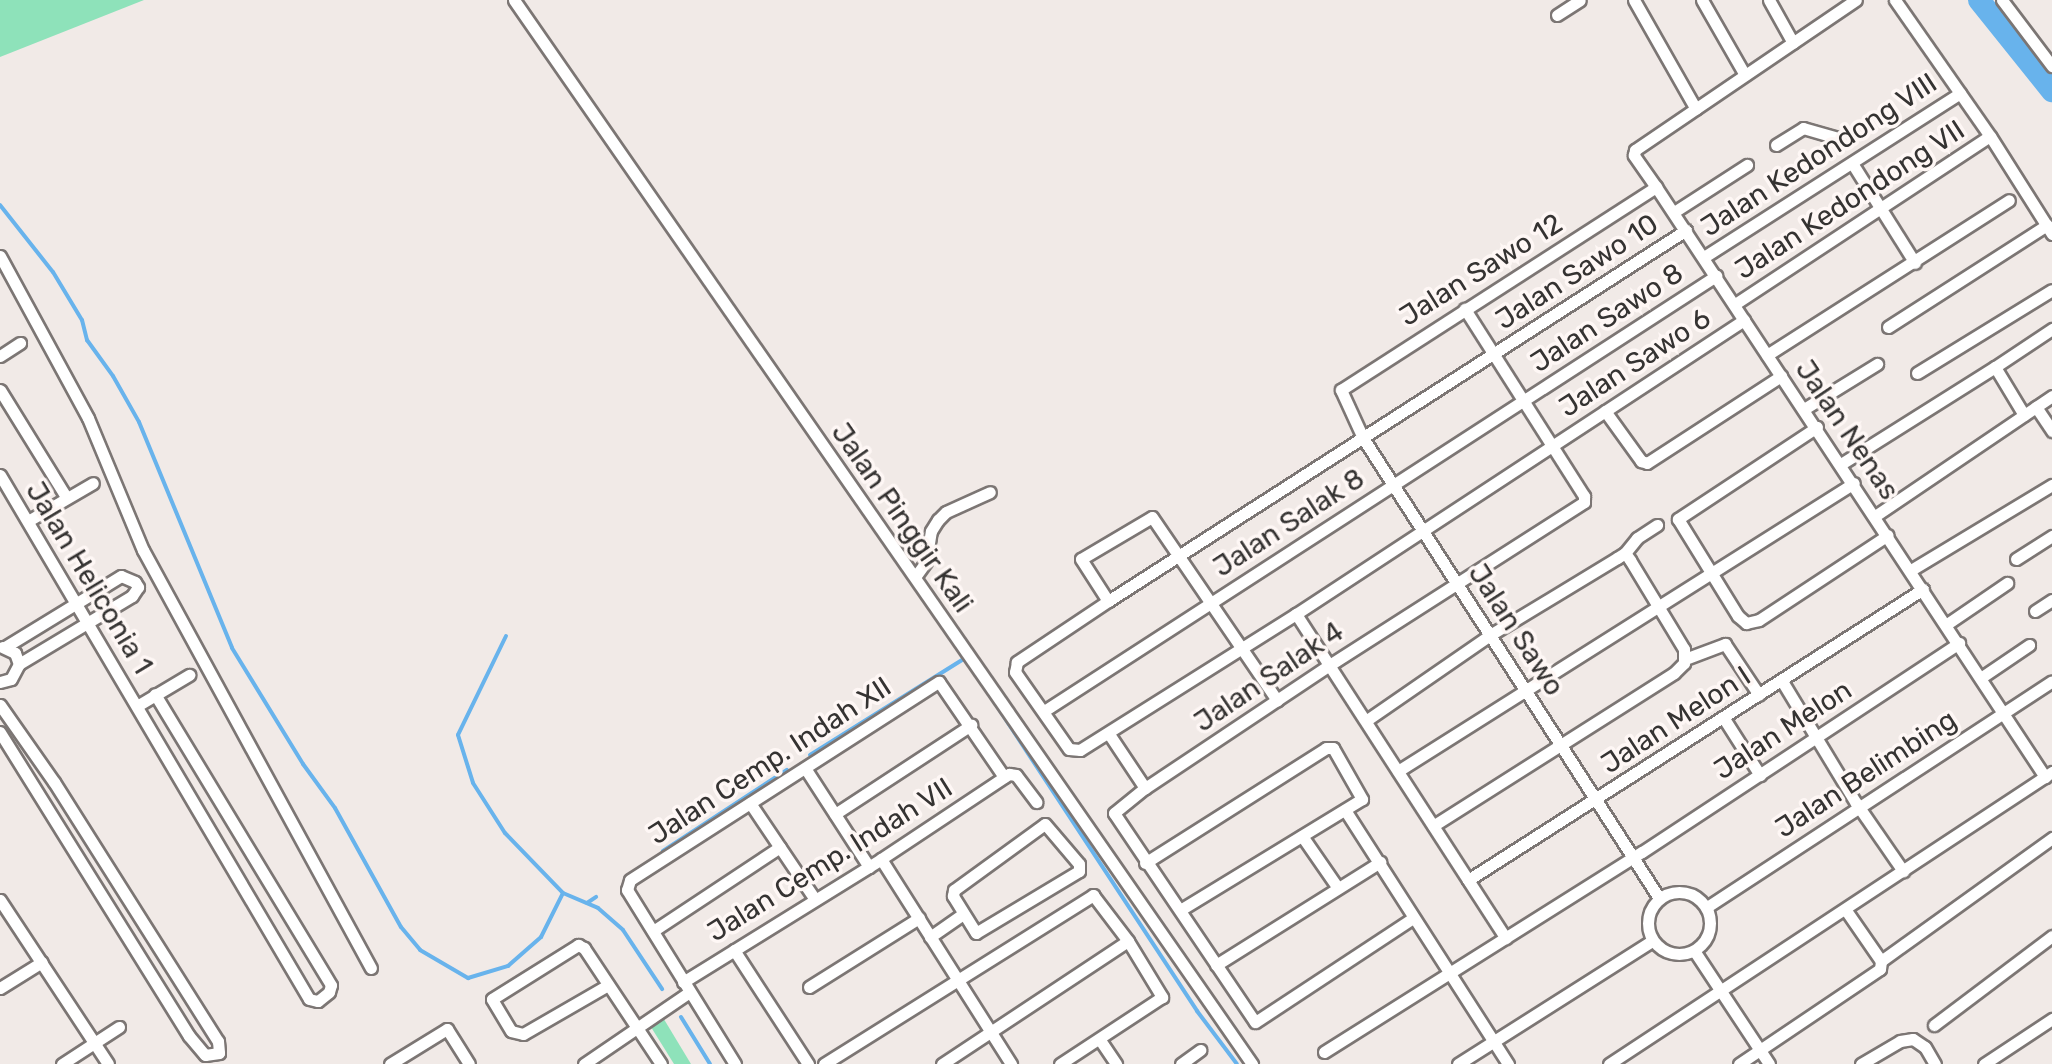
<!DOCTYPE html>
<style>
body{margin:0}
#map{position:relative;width:2052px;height:1064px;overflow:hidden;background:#f1eae7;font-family:Rubik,sans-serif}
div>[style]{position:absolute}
.green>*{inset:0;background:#8ee2ba}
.stream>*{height:4px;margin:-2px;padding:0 2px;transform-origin:2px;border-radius:2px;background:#68b3ec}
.river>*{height:22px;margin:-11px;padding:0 11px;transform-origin:11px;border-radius:11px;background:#68b3ec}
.roads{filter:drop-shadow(2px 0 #7c7674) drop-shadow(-2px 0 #7c7674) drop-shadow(0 2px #7c7674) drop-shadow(0 -2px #7c7674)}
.minor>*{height:11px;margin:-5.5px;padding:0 5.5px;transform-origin:5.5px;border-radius:5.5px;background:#fff}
.minor>.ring{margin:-5.5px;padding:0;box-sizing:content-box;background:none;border:11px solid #fff;border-radius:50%}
span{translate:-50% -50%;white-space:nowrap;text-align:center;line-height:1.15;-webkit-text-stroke:7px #fef7f5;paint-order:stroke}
.street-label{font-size:28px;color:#353332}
</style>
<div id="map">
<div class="green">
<div style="clip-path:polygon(0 0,144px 0,0 57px)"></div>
<div style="clip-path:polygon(659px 1011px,691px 1064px,674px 1064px,646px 1019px)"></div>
</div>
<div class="stream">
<div style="left:0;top:205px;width:85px;rotate:51.7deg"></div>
<div style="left:53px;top:272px;width:56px;rotate:58.9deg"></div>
<div style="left:82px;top:320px;width:21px;rotate:76deg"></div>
<div style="left:87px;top:340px;width:44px;rotate:54.2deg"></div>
<div style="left:113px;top:376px;width:53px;rotate:60.5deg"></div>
<div style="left:139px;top:422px;width:244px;rotate:67.6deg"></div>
<div style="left:232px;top:648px;width:136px;rotate:58.5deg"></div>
<div style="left:303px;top:764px;width:54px;rotate:54deg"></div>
<div style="left:335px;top:808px;width:136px;rotate:61deg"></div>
<div style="left:401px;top:927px;width:30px;rotate:50deg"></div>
<div style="left:420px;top:950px;width:56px;rotate:30.3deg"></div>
<div style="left:468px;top:978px;width:42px;rotate:-16.7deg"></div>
<div style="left:508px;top:966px;width:44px;rotate:-41.3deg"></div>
<div style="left:541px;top:937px;width:49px;rotate:-63.4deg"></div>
<div style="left:506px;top:636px;width:110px;rotate:115.9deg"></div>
<div style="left:458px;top:735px;width:50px;rotate:72.6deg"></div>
<div style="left:473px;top:783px;width:59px;rotate:57.4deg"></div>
<div style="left:505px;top:833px;width:83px;rotate:46deg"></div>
<div style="left:563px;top:893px;width:38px;rotate:23deg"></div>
<div style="left:598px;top:908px;width:33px;rotate:41deg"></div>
<div style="left:623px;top:930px;width:71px;rotate:56.5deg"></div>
<div style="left:987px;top:691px;width:383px;rotate:56.7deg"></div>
<div style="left:1197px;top:1011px;width:66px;rotate:53deg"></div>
<div style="left:810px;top:755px;width:183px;rotate:-32deg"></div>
<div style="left:965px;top:658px;width:3px;rotate:45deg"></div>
<div style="left:663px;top:851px;width:148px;rotate:-33.2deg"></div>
<div style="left:587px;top:903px;width:11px;rotate:-34deg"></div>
<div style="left:681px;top:1017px;width:55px;rotate:58.3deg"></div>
</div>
<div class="river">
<div style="left:1979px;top:0;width:117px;rotate:51.3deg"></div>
</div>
<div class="roads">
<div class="minor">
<div style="left:514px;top:0;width:1295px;rotate:55.25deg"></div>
<div style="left:1634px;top:0;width:125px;rotate:60.4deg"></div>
<div style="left:1702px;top:0;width:86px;rotate:60.2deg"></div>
<div style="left:1769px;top:0;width:49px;rotate:60.8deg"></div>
<div style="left:1895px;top:0;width:166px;rotate:55.1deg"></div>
<div style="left:1990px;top:136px;width:116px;rotate:57.7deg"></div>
<div style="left:2002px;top:0;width:83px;rotate:52.9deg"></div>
<div style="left:1557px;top:15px;width:27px;rotate:-33deg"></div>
<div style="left:1776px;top:145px;width:32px;rotate:-32deg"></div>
<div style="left:1803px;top:128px;width:33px;rotate:16deg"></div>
<div style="left:1852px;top:163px;width:118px;rotate:57.8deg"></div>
<div style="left:1656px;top:187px;width:39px;rotate:-125deg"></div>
<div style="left:1634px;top:155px;width:5px;rotate:-79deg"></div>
<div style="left:1635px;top:150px;width:267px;rotate:-34.2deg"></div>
<div style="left:1674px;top:212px;width:87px;rotate:-32.8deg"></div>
<div style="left:1686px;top:230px;width:687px;rotate:147.3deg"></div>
<div style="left:1108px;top:601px;width:110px;rotate:146.2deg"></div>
<div style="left:1017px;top:662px;width:10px;rotate:101deg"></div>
<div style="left:1015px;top:672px;width:94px;rotate:55deg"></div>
<div style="left:1069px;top:749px;width:11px;rotate:5deg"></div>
<div style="left:1080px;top:750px;width:255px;rotate:-32.2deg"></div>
<div style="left:1296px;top:614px;width:536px;rotate:-33.27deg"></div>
<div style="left:0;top:256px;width:184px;rotate:61.5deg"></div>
<div style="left:88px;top:418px;width:143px;rotate:67.4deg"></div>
<div style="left:143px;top:550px;width:476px;rotate:61.4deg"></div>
<div style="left:1704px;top:257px;width:304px;rotate:-32.6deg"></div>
<div style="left:1735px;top:304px;width:305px;rotate:-33.4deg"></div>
<div style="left:1888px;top:327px;width:189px;rotate:-32.7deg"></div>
<div style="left:1767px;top:355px;width:287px;rotate:-32.6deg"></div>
<div style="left:0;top:356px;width:24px;rotate:-33deg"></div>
<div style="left:1995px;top:367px;width:69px;rotate:-33.7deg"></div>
<div style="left:1917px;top:373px;width:158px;rotate:-31.6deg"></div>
<div style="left:0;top:390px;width:126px;rotate:58.3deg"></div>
<div style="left:2036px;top:407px;width:29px;rotate:56deg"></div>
<div style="left:1804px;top:409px;width:86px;rotate:-31.7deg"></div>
<div style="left:1605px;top:411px;width:62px;rotate:54.2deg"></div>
<div style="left:1641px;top:461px;width:6px;rotate:18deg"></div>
<div style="left:1647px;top:463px;width:160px;rotate:-33deg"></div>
<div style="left:1817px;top:427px;width:167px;rotate:146.5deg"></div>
<div style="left:1678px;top:519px;width:114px;rotate:58.3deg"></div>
<div style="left:1738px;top:616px;width:11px;rotate:41deg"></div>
<div style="left:1746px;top:623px;width:13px;rotate:-13deg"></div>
<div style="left:1759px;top:620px;width:154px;rotate:-33.4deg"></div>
<div style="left:1841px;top:464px;width:182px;rotate:-32.2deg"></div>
<div style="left:1995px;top:367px;width:56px;rotate:58.9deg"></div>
<div style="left:0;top:475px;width:608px;rotate:59.47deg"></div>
<div style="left:309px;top:999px;width:9px;rotate:13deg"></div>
<div style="left:318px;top:1001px;width:14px;rotate:-39deg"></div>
<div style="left:329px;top:992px;width:7px;rotate:-74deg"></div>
<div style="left:331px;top:985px;width:340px;rotate:-121.2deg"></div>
<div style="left:1875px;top:516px;width:214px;rotate:-34.1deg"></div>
<div style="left:28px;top:521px;width:75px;rotate:-30.3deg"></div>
<div style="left:1625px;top:553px;width:19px;rotate:-51deg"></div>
<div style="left:1637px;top:538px;width:24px;rotate:-33deg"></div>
<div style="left:2016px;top:559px;width:43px;rotate:-32.6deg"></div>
<div style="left:1911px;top:570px;width:165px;rotate:-31.1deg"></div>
<div style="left:915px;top:577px;width:19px;rotate:-54deg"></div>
<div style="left:926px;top:562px;width:31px;rotate:-81deg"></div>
<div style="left:931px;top:531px;width:13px;rotate:-58deg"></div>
<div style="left:938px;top:520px;width:11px;rotate:-45deg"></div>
<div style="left:946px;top:512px;width:48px;rotate:-24.4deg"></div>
<div style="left:1108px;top:601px;width:50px;rotate:-122.7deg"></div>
<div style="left:1081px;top:559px;width:82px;rotate:-30.6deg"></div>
<div style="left:1152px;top:517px;width:222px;rotate:55.7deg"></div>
<div style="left:2035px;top:611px;width:20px;rotate:-33deg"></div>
<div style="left:1296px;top:614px;width:386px;rotate:57.1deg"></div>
<div style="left:1947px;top:624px;width:73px;rotate:-34.3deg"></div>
<div style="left:5px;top:647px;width:136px;rotate:-31.5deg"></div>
<div style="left:121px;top:576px;width:15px;rotate:23deg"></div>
<div style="left:135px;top:582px;width:6px;rotate:59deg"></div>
<div style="left:138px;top:587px;width:11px;rotate:124deg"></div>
<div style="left:132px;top:596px;width:132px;rotate:149deg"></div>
<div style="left:1685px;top:659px;width:43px;rotate:-20.6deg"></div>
<div style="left:1725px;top:644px;width:61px;rotate:56.3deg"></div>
<div style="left:1982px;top:677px;width:57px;rotate:-34.2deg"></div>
<div style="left:1782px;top:681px;width:143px;rotate:58.8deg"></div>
<div style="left:1856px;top:803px;width:83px;rotate:55.3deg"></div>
<div style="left:0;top:682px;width:11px;rotate:-15deg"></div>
<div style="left:11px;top:679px;width:17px;rotate:-62deg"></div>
<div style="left:19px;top:664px;width:12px;rotate:-110deg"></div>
<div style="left:15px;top:653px;width:14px;rotate:-155deg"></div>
<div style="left:0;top:705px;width:94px;rotate:55deg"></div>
<div style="left:54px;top:782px;width:307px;rotate:57.7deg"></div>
<div style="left:218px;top:1041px;width:12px;rotate:85deg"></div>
<div style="left:219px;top:1053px;width:14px;rotate:172deg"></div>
<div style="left:205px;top:1055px;width:25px;rotate:-130deg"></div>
<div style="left:189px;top:1036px;width:358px;rotate:-121.9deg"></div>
<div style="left:137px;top:706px;width:61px;rotate:-30.8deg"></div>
<div style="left:1044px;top:711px;width:801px;rotate:-32.92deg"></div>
<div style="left:1723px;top:717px;width:69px;rotate:57.5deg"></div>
<div style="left:1367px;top:720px;width:150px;rotate:-34.6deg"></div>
<div style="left:1490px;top:635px;width:149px;rotate:-31.2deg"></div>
<div style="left:1617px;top:558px;width:9px;rotate:-32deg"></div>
<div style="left:1625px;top:553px;width:9px;rotate:54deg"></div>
<div style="left:1630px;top:560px;width:104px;rotate:58.8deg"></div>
<div style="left:1684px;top:649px;width:14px;rotate:90deg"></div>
<div style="left:1684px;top:663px;width:14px;rotate:135deg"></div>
<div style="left:1674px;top:673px;width:285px;rotate:147.6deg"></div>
<div style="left:1109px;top:734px;width:65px;rotate:56.3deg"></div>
<div style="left:805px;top:768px;width:118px;rotate:57.1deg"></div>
<div style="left:1398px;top:771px;width:539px;rotate:-32.28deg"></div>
<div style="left:750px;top:803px;width:115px;rotate:56deg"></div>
<div style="left:1345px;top:810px;width:302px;rotate:57.3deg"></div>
<div style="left:835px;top:814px;width:163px;rotate:-33.2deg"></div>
<div style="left:1045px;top:824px;width:52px;rotate:49.6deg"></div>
<div style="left:1079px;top:864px;width:7px;rotate:90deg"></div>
<div style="left:1079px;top:871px;width:120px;rotate:149deg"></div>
<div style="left:976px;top:933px;width:44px;rotate:-121.9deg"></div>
<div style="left:953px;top:896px;width:6px;rotate:-81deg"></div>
<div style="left:954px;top:890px;width:112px;rotate:-36deg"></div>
<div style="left:1302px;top:836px;width:63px;rotate:55.3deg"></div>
<div style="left:881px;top:859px;width:243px;rotate:57.6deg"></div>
<div style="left:1145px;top:863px;width:214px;rotate:-32.4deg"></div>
<div style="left:1326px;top:748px;width:7px"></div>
<div style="left:1333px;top:748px;width:59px;rotate:60.4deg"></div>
<div style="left:1362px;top:799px;width:213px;rotate:148.6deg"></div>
<div style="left:1468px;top:880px;width:540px;rotate:-32.6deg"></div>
<div class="ring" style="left:1648px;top:892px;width:51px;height:51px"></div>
<div style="left:1659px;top:898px;width:547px;rotate:-122.76deg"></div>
<div style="left:1363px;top:438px;width:53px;rotate:-114.6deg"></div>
<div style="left:1341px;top:390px;width:375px;rotate:-32.8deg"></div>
<div style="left:1656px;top:187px;width:707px;rotate:56.6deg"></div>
<div style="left:0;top:900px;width:196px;rotate:56.6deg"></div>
<div style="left:1707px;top:907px;width:412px;rotate:-33.2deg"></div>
<div style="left:1413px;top:918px;width:189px;rotate:146.6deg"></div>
<div style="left:1255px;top:1022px;width:252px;rotate:-124deg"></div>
<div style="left:1114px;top:813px;width:40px;rotate:-39deg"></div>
<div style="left:1145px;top:788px;width:220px;rotate:-33.7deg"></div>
<div style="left:1328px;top:666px;width:304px;rotate:-32.6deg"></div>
<div style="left:1584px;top:502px;width:6px;rotate:-90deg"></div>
<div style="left:1584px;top:496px;width:222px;rotate:-122.5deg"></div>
<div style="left:653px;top:931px;width:152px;rotate:-33.5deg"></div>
<div style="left:930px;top:937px;width:40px;rotate:-34.9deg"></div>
<div style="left:734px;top:950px;width:136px;rotate:57deg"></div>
<div style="left:1695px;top:952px;width:134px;rotate:56.5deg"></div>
<div style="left:1881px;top:961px;width:211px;rotate:-35.7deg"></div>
<div style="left:1216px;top:965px;width:194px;rotate:-32.1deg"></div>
<div style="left:683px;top:982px;width:233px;rotate:-31.8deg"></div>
<div style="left:881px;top:859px;width:154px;rotate:-33.6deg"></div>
<div style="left:1009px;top:774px;width:7px;rotate:8deg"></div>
<div style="left:1016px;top:775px;width:34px;rotate:53deg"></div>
<div style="left:608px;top:985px;width:98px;rotate:150deg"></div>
<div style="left:523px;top:1034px;width:12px;rotate:-166deg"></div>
<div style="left:511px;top:1031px;width:37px;rotate:-121deg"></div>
<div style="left:492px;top:999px;width:102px;rotate:-32.1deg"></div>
<div style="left:578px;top:945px;width:7px;rotate:27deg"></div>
<div style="left:584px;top:948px;width:139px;rotate:56.4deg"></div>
<div style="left:809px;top:987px;width:130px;rotate:-32.1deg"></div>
<div style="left:0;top:988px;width:49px;rotate:-31.8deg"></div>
<div style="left:1934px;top:1025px;width:148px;rotate:-37deg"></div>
<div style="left:1100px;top:1040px;width:29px;rotate:56deg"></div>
<div style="left:1324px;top:1052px;width:376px;rotate:-32.2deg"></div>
<div style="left:1642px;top:852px;width:380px;rotate:-33.4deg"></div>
<div style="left:62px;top:1064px;width:68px;rotate:-33deg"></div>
<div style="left:390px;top:1064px;width:67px;rotate:-31.6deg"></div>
<div style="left:447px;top:1029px;width:41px;rotate:57.8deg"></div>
<div style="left:584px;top:1064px;width:126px;rotate:-34.3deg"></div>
<div style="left:735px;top:1064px;width:205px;rotate:-121.8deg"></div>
<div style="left:627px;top:890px;width:10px;rotate:-73deg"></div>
<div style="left:630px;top:880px;width:367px;rotate:-32.7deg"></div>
<div style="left:939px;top:682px;width:115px;rotate:55.6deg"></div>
<div style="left:824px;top:1064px;width:318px;rotate:-32.1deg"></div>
<div style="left:1093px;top:895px;width:58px;rotate:52.7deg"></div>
<div style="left:1128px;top:941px;width:66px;rotate:58.7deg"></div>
<div style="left:1162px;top:997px;width:122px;rotate:146.7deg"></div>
<div style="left:942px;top:1064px;width:223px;rotate:-33.5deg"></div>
<div style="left:1181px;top:1064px;width:24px;rotate:-36deg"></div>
<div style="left:1458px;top:1064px;width:230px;rotate:-32.4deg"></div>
<div style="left:1609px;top:1064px;width:531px;rotate:-33.39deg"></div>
<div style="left:1739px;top:1064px;width:170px;rotate:-34deg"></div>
<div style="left:1880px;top:969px;width:8px;rotate:-83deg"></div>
<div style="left:1881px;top:961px;width:63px;rotate:-124.7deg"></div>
<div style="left:1861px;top:1064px;width:45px;rotate:-30.5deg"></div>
<div style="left:1900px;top:1041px;width:13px;rotate:-9deg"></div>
<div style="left:1913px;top:1039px;width:14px;rotate:34deg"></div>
<div style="left:1925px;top:1047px;width:20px;rotate:60deg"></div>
<div style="left:1984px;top:1064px;width:82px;rotate:-33.5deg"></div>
</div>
</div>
<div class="street-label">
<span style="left:1819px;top:155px;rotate:-33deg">Jalan Kedondong VIII</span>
<span style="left:1850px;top:200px;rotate:-33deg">Jalan Kedondong VII</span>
<span style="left:1481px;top:270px;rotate:-32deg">Jalan Sawo 12</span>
<span style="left:1577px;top:272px;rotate:-33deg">Jalan Sawo 10</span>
<span style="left:1607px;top:318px;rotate:-33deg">Jalan Sawo 8</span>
<span style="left:1635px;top:363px;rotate:-33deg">Jalan Sawo 6</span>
<span style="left:1847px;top:430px;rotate:56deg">Jalan Nenas</span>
<span style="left:902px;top:518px;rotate:55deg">Jalan Pinggir Kali</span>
<span style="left:1289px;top:523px;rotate:-33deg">Jalan Salak 8</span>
<span style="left:89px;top:578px;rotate:59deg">Jalan Heliconia 1</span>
<span style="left:1516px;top:630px;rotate:57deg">Jalan Sawo</span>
<span style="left:1269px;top:677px;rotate:-34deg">Jalan Salak 4</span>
<span style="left:1676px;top:720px;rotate:-33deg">Jalan Melon I</span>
<span style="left:1783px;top:730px;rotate:-33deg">Jalan Melon</span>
<span style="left:770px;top:761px;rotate:-33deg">Jalan Cemp. Indah XII</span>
<span style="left:1866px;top:774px;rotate:-33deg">Jalan Belimbing</span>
<span style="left:830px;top:860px;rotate:-32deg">Jalan Cemp. Indah VII</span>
</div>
</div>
